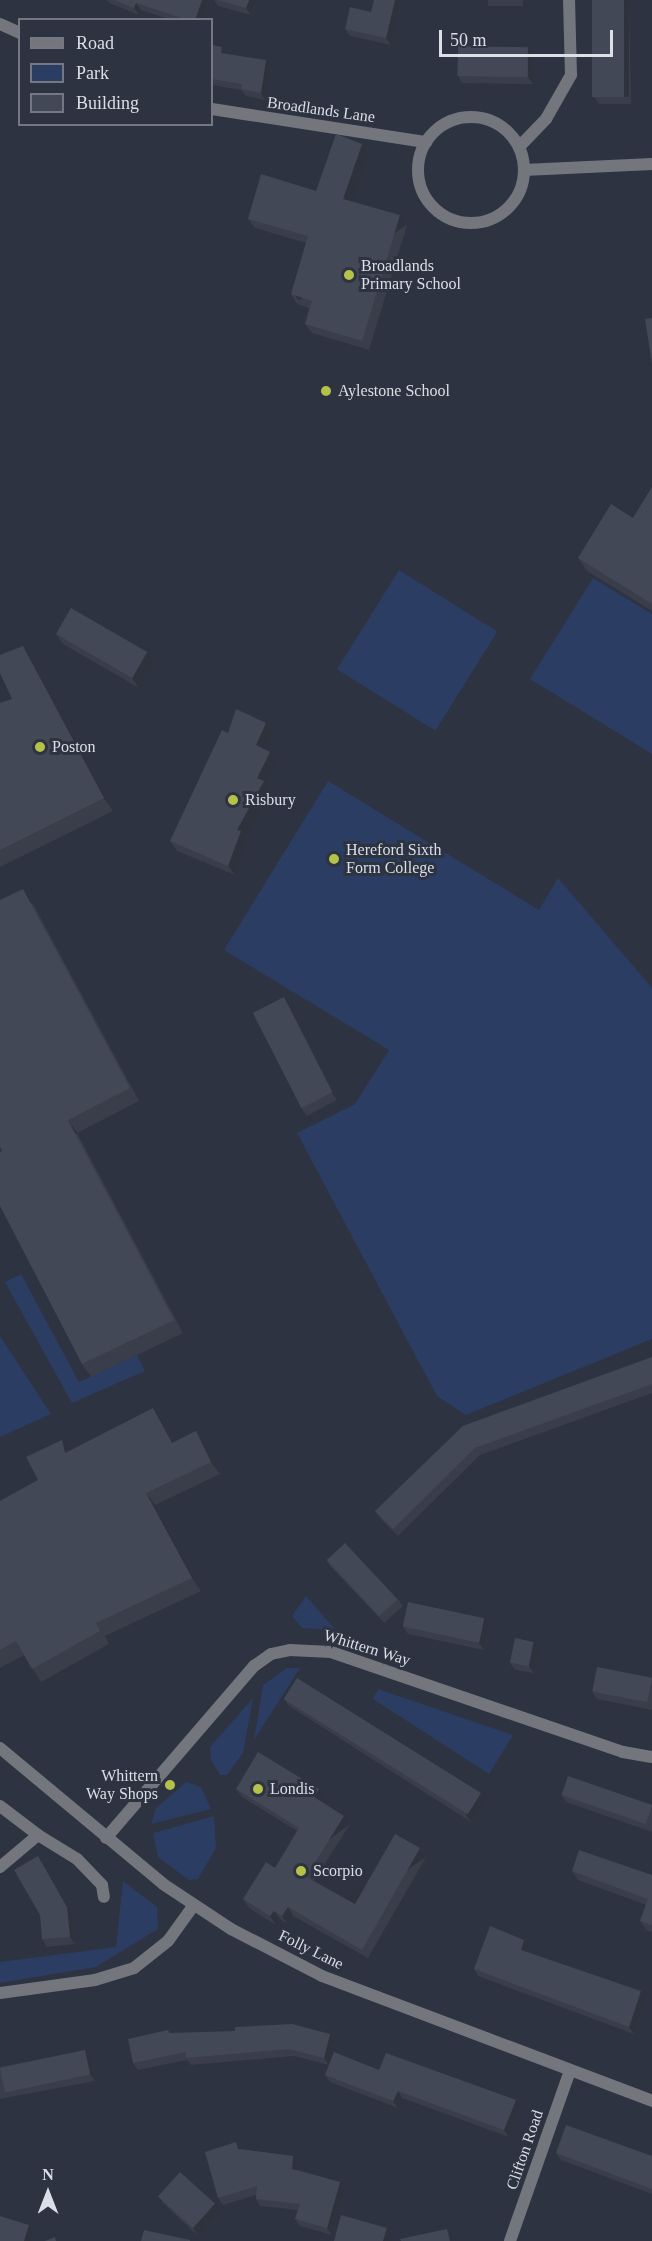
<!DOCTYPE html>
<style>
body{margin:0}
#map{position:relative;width:652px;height:2241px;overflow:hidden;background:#2d3340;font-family:Georgia,serif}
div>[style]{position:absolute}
.green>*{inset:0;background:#2b3d62;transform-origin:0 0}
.minor>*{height:12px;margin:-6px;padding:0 6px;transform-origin:6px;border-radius:6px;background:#73767d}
.minor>.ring{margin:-6px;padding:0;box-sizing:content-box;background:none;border:12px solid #73767d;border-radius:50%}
.tertiary>*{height:12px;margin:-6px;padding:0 6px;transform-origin:6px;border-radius:6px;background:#73767d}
.wall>*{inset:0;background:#393e4a;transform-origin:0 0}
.shaded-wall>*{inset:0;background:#2e323c;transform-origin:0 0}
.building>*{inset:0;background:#424856;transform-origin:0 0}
.dots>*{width:16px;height:16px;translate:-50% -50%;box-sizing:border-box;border:3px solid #2d3340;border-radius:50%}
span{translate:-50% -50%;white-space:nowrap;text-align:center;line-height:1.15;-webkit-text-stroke:6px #2d3340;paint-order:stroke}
.street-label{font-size:16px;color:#dbdfe7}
.poi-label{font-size:16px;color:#dbdfe7}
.left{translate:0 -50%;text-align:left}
.right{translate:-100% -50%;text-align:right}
.legend{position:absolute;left:18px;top:18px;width:195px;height:108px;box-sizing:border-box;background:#2d3340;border:2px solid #737883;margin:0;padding:8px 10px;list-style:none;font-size:18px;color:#dbdfe7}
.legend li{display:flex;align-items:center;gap:12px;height:30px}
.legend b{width:30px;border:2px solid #737883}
.north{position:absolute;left:18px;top:2163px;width:60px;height:60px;-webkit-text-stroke:4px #2d3340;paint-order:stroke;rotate:0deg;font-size:16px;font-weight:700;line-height:24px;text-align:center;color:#dbdfe7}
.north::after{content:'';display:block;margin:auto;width:21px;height:27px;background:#dbdfe7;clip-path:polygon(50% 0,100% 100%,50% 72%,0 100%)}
.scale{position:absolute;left:439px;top:30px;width:174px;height:27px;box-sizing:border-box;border:3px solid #dbdfe7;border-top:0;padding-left:8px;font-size:18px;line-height:21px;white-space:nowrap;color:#dbdfe7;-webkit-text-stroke:4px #2d3340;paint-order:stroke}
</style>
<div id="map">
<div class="green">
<div style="left:399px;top:570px;width:116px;height:117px;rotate:32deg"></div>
<div style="clip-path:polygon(593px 578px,652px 614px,652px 754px,530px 679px)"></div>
<div style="clip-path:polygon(328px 781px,539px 910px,558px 878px,652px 988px,652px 1339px,466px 1415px,437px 1396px,297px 1133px,355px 1104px,389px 1050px,224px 950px)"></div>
<div style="clip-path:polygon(21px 1274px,79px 1382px,137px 1355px,145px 1371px,72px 1403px,5px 1282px)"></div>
<div style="clip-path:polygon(0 1336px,51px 1414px,0 1437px)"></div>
<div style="clip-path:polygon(306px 1596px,334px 1628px,334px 1630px,302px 1628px,296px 1621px,292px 1616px)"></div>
<div style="clip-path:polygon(287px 1668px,300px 1668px,254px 1740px,263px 1685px)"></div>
<div style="clip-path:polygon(378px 1689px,513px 1735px,489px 1774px,373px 1699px)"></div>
<div style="clip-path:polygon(253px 1698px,243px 1753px,227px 1775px,220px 1775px,211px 1760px,210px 1747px)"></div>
<div style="clip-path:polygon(186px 1782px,201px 1787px,211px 1809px,151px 1824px,156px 1808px)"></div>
<div style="clip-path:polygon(214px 1816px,216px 1848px,198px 1879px,189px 1880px,158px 1857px,153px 1833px)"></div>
<div style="clip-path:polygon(123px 1881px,157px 1907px,158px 1929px,96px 1967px,0 1983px,0 1962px,116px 1947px)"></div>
</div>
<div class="minor">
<div style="left:0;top:24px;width:22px;rotate:24deg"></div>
<div style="left:212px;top:109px;width:217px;rotate:8.8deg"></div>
<div class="ring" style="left:418px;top:117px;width:94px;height:94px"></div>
<div style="left:519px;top:147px;width:39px;rotate:-46deg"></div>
<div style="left:546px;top:119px;width:51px;rotate:-60.4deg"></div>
<div style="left:571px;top:75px;width:75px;rotate:-91.5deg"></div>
<div style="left:524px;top:170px;width:128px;rotate:-2.7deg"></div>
<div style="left:0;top:1806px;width:48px;rotate:37.3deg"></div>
<div style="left:38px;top:1835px;width:50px;rotate:139.9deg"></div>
<div style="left:38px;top:1835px;width:46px;rotate:31.6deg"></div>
<div style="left:77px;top:1859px;width:36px;rotate:46deg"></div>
<div style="left:102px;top:1885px;width:12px;rotate:81deg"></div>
<div style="left:106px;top:1838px;width:227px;rotate:-49.3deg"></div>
<div style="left:254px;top:1666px;width:21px;rotate:-35deg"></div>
<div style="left:271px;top:1654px;width:19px;rotate:-12deg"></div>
<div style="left:290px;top:1650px;width:41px;rotate:2.8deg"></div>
<div style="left:331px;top:1652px;width:309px;rotate:18.9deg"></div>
<div style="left:623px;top:1752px;width:29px;rotate:10deg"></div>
<div style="left:0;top:1993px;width:96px;rotate:-7.8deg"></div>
<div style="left:95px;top:1980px;width:41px;rotate:-17.1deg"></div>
<div style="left:134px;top:1968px;width:43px;rotate:-38.5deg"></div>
<div style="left:168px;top:1941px;width:44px;rotate:-54.2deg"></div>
<div style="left:510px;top:2241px;width:180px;rotate:-70.6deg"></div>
</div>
<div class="tertiary">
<div style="left:0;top:1748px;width:212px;rotate:39.8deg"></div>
<div style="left:163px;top:1884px;width:82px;rotate:33.5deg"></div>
<div style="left:231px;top:1929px;width:102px;rotate:27.3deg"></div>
<div style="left:322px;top:1976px;width:353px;rotate:20.7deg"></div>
</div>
<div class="wall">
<div style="clip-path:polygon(107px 0,209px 0,202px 20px,171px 20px,141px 10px,139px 15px,109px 3px)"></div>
<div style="clip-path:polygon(214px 0,256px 0,251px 15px,218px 6px)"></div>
<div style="clip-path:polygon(374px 0,401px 0,391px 45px,350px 36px,345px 29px,371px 12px)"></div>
<div style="left:488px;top:0;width:35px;height:6px"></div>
<div style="clip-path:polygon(592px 0,629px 0,631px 104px,599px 104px,594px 97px)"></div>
<div style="clip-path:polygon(212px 45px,227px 54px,271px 67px,265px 100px,246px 96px,241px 90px,212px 85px)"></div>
<div style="clip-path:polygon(533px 54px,533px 84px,462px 83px,458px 76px)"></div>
<div style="clip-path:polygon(362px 144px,369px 154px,352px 201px,407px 225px,369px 350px,312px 333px,305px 324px,309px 308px,297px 304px,291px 294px,306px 243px,255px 228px,248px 219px,316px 191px)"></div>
<div style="clip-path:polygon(652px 487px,652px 611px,587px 571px,578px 558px,633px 518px)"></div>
<div style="clip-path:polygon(56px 634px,147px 652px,154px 662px,139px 688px,63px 644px)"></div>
<div style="clip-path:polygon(32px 659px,113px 811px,0 867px,0 703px,12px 699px)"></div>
<div style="clip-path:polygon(266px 723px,273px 732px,265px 750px,270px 752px,277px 762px,266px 784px,271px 790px,245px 838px,248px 841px,235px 875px,177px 851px,170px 841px,228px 733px)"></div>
<div style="clip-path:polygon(23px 889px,32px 902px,139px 1101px,77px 1133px,183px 1333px,91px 1377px,82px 1364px)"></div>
<div style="clip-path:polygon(289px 1004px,337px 1100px,307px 1116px,302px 1109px)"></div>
<div style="clip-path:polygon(652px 1357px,652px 1393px,480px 1455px,398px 1536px,380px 1518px,375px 1511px,463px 1426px)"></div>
<div style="clip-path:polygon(162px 1421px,174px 1442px,196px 1431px,205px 1443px,220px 1474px,155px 1505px,201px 1591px,105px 1636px,109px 1644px,41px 1682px,24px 1655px,0 1668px,0 1501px,38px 1480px,62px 1440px,69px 1451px)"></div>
<div style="clip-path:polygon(326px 1560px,398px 1599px,403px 1606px,384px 1623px,331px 1567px)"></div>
<div style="clip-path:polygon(489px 1625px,484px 1650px,408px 1634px,403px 1627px)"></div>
<div style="clip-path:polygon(539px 1649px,534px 1673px,515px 1670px,510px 1663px)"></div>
<div style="clip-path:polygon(652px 1678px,652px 1710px,597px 1699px,592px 1692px)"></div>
<div style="clip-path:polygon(284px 1699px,480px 1794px,485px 1801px,471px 1822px,289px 1706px)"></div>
<div style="clip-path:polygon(236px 1789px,325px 1797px,322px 1802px,350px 1824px,314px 1881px,355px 1904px,420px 1848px,426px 1857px,368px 1958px,293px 1916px,288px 1924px,280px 1919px,276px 1925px,249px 1908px,243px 1899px,275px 1868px,297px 1831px,242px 1797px)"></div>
<div style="clip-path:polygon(561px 1795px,652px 1805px,652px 1832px,566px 1802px)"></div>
<div style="clip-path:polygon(43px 1863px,72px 1914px,75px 1944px,47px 1947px,42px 1939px)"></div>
<div style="clip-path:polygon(572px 1871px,652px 1875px,652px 1932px,646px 1930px,640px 1921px,646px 1905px,578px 1880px)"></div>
<div style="clip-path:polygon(524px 1940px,529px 1947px,527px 1952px,646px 1998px,634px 2034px,478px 1976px,474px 1969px)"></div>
<div style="clip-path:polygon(168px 2030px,170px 2033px,330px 2034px,335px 2041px,329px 2065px,294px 2056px,191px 2065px,187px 2060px,138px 2070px,133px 2063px)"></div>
<div style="clip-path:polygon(85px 2050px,90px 2057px,95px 2081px,0 2099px,0 2067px)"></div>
<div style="clip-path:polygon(379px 2070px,520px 2107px,509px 2137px,402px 2098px,398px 2108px,330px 2082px,325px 2075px)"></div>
<div style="clip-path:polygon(241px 2149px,293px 2156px,298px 2163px,298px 2170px,340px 2182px,345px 2189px,332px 2235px,300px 2226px,295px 2219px,298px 2210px,260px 2206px,256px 2199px,256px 2195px,223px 2205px,218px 2198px)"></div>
<div style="clip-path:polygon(556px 2153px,652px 2156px,652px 2194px,561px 2160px)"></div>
<div style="clip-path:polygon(158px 2196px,220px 2212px,198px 2236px,163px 2203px)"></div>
</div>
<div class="shaded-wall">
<div style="clip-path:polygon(202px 0,209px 0,202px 20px,195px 20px)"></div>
<div style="clip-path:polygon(249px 0,256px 0,251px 15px,246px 8px)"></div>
<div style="clip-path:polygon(395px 0,401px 0,391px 45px,386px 38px)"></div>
<div style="left:624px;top:0;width:5px;height:97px"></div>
<div style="clip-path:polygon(136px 3px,141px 10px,139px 15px,134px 8px)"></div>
<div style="clip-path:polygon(222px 47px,227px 54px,221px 53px)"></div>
<div style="clip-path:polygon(528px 47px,533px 54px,533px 84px,528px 77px)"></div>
<div style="clip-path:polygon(266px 60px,271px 67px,265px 100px,261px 93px)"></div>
<div style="clip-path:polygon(362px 144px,369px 154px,350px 208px,343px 199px)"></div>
<div style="left:400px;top:215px;width:12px;height:132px;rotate:55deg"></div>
<div style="clip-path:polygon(23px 646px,32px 659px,113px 811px,104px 798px)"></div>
<div style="clip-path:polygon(147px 652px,154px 662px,139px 688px,132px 678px)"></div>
<div style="clip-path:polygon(266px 723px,273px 732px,263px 755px,256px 745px)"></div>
<div style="clip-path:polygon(270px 752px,277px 762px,266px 784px,271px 790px,245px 838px,248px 841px,235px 875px,228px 866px,237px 830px,257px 778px)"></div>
<div style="left:23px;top:889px;width:16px;height:226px;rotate:55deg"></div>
<div style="clip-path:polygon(284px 997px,289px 1004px,337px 1100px,332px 1093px)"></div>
<div style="left:68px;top:1120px;width:16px;height:226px;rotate:55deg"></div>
<div style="clip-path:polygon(153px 1408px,162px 1421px,181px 1456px,172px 1443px)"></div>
<div style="clip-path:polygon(196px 1431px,205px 1443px,220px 1474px,211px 1462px)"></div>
<div style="clip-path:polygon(62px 1440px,71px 1453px,65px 1453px)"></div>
<div style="clip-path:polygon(146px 1493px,155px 1505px,201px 1591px,192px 1578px)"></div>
<div style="clip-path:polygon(484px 1618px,489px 1625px,484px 1650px,479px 1643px)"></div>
<div style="clip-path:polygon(534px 1642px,539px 1649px,534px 1673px,529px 1666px)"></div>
<div style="clip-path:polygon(319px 1789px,325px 1797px,320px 1805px,314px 1797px)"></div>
<div style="clip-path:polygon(480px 1794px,485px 1801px,471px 1822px,466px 1815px)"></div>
<div style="left:344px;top:1816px;width:10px;height:72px;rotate:53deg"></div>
<div style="left:420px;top:1848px;width:11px;height:117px;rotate:56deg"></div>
<div style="clip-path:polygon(38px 1856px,43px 1863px,72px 1914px,75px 1944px,70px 1937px)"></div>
<div style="clip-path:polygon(288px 1907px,293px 1916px,288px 1924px,282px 1916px)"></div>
<div style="clip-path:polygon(274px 1911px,280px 1919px,276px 1925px,270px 1916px)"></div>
<div style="clip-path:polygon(524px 1940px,529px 1947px,525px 1957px,521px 1950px)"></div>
<div style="clip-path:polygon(641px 1991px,646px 1998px,634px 2034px,629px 2027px)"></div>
<div style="clip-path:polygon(330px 2034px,335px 2041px,329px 2065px,324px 2058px)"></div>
<div style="clip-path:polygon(85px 2050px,90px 2057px,95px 2081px,90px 2074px)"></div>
<div style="clip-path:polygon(398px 2091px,402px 2098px,398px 2108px,393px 2101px)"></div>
<div style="clip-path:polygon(516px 2100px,520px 2107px,509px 2137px,504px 2130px)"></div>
<div style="clip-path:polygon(293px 2156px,298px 2163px,297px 2176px,292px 2169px)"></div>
<div style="clip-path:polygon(340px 2182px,345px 2189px,332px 2235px,327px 2228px)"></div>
<div style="clip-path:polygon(215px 2204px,220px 2212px,198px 2236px,193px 2228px)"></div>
<div style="clip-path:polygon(29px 2225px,34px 2232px,31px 2241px,24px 2241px)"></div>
<div style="clip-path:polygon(387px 2228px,392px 2235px,390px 2241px,383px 2241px)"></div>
<div style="clip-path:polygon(447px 2229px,452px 2236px,453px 2241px,450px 2241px)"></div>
</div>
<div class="building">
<div style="clip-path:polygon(114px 0,202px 0,195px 20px,188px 20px,136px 3px,134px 8px)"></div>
<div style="clip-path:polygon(218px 0,249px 0,246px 8px)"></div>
<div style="clip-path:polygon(374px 0,395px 0,386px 38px,345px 29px,350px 7px,371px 12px)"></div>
<div style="left:592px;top:0;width:32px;height:97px"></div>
<div style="clip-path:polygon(212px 45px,222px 47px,221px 53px,266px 60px,261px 93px,241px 89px,242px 84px,212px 79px)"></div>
<div style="left:458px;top:46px;width:70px;height:30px;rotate:1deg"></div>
<div style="clip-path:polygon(336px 134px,362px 144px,343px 199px,400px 215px,362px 341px,305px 324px,312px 301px,291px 294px,308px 236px,248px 219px,261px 174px,316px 191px)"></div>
<div style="clip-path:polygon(652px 318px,652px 364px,645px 319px)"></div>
<div style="clip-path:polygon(652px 487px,652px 604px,578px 558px,611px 504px,633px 518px)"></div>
<div style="left:71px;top:608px;width:88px;height:30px;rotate:30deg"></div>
<div style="clip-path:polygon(23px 646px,104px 798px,0 850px,0 703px,12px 699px,0 673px,0 655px)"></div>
<div style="clip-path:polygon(236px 709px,266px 723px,256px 745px,270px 752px,257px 778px,264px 781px,237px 830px,241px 831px,228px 866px,170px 841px,222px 730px,228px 733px)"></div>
<div style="clip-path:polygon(23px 889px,130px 1088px,68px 1120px,174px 1320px,82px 1364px,0 1206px,0 1152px,2px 1151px,0 1147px,0 900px)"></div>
<div style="left:284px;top:997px;width:107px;height:35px;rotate:63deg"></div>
<div style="clip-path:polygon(652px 1357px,652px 1384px,475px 1448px,393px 1529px,375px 1511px,463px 1426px)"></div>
<div style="clip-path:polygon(153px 1408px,172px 1443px,196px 1431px,211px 1462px,146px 1493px,192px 1578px,96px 1623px,100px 1631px,32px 1669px,16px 1641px,0 1650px,0 1501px,38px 1480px,26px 1457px,62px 1440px,65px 1453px)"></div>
<div style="left:345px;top:1543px;width:77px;height:25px;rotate:47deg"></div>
<div style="left:408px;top:1602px;width:78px;height:25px;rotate:12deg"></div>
<div style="left:515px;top:1638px;width:19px;height:25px;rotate:12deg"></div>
<div style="left:597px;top:1667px;width:56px;height:25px;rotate:11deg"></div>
<div style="left:297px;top:1678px;width:217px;height:25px;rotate:32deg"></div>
<div style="clip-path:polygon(258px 1752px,319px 1789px,314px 1797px,344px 1816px,306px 1877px,355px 1904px,395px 1834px,420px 1848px,362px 1950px,288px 1907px,282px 1916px,274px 1911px,270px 1916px,243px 1899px,266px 1862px,275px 1868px,299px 1828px,236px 1789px)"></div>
<div style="left:568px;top:1776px;width:89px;height:20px;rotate:19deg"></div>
<div style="clip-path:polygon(579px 1850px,652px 1875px,652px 1925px,640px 1921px,648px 1899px,572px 1871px)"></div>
<div style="clip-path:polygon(38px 1856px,67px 1907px,70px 1937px,42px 1939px,40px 1915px,14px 1870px)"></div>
<div style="clip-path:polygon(490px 1926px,524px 1940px,521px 1950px,641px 1991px,629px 2027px,474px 1969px)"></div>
<div style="clip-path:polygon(292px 2024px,330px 2034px,324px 2058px,289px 2049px,186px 2058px,186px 2052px,133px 2063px,128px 2039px,168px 2030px,169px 2033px,235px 2031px,235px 2027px)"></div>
<div style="left:85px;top:2050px;width:25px;height:87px;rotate:78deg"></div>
<div style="clip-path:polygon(334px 2052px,379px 2070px,386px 2053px,516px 2100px,504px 2130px,398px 2091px,393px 2101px,325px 2075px)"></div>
<div style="clip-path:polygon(566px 2125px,652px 2156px,652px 2189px,556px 2153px)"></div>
<div style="clip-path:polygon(236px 2142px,238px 2149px,293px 2156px,292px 2169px,340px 2182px,327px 2228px,295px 2219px,300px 2204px,256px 2199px,257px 2186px,218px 2198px,205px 2152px)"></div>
<div style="left:180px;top:2172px;width:47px;height:33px;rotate:42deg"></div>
<div style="clip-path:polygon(341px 2215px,387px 2228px,383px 2241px,334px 2241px)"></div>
<div style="clip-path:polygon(0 2216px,29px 2225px,24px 2241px,0 2241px)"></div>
<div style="clip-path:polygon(447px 2229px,450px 2241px,401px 2241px,400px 2239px)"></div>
<div style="clip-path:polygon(144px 2230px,190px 2240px,190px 2241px,141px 2241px)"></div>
<div style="clip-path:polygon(55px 2237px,56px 2241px,45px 2241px)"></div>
</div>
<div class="dots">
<div style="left:349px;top:275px;background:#b5c249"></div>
<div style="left:326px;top:391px;background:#b5c249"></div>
<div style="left:40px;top:747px;background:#b5c249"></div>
<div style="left:233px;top:800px;background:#b5c249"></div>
<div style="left:334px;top:859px;background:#b5c249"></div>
<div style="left:170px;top:1785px;background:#b5c249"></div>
<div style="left:258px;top:1789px;background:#b5c249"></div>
<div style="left:301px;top:1871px;background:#b5c249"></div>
</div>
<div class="street-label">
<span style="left:321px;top:110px;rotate:8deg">Broadlands Lane</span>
<span style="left:367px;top:1648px;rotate:17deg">Whittern Way</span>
<span style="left:311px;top:1950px;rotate:26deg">Folly Lane</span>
<span style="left:525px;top:2150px;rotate:-71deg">Clifton Road</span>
</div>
<div class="poi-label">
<span class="left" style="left:361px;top:275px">Broadlands<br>Primary School</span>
<span class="left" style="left:338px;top:391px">Aylestone School</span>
<span class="left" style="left:52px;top:747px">Poston</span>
<span class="left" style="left:245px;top:800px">Risbury</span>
<span class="left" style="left:346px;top:859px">Hereford Sixth<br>Form College</span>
<span class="right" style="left:158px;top:1785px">Whittern<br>Way Shops</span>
<span class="left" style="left:270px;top:1789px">Londis</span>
<span class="left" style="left:313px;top:1871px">Scorpio</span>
</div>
<ul class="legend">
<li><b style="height:8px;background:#73767d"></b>Road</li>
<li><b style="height:16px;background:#2b3d62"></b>Park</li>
<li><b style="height:16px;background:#424856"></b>Building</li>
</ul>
<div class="north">N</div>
<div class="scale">50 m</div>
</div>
